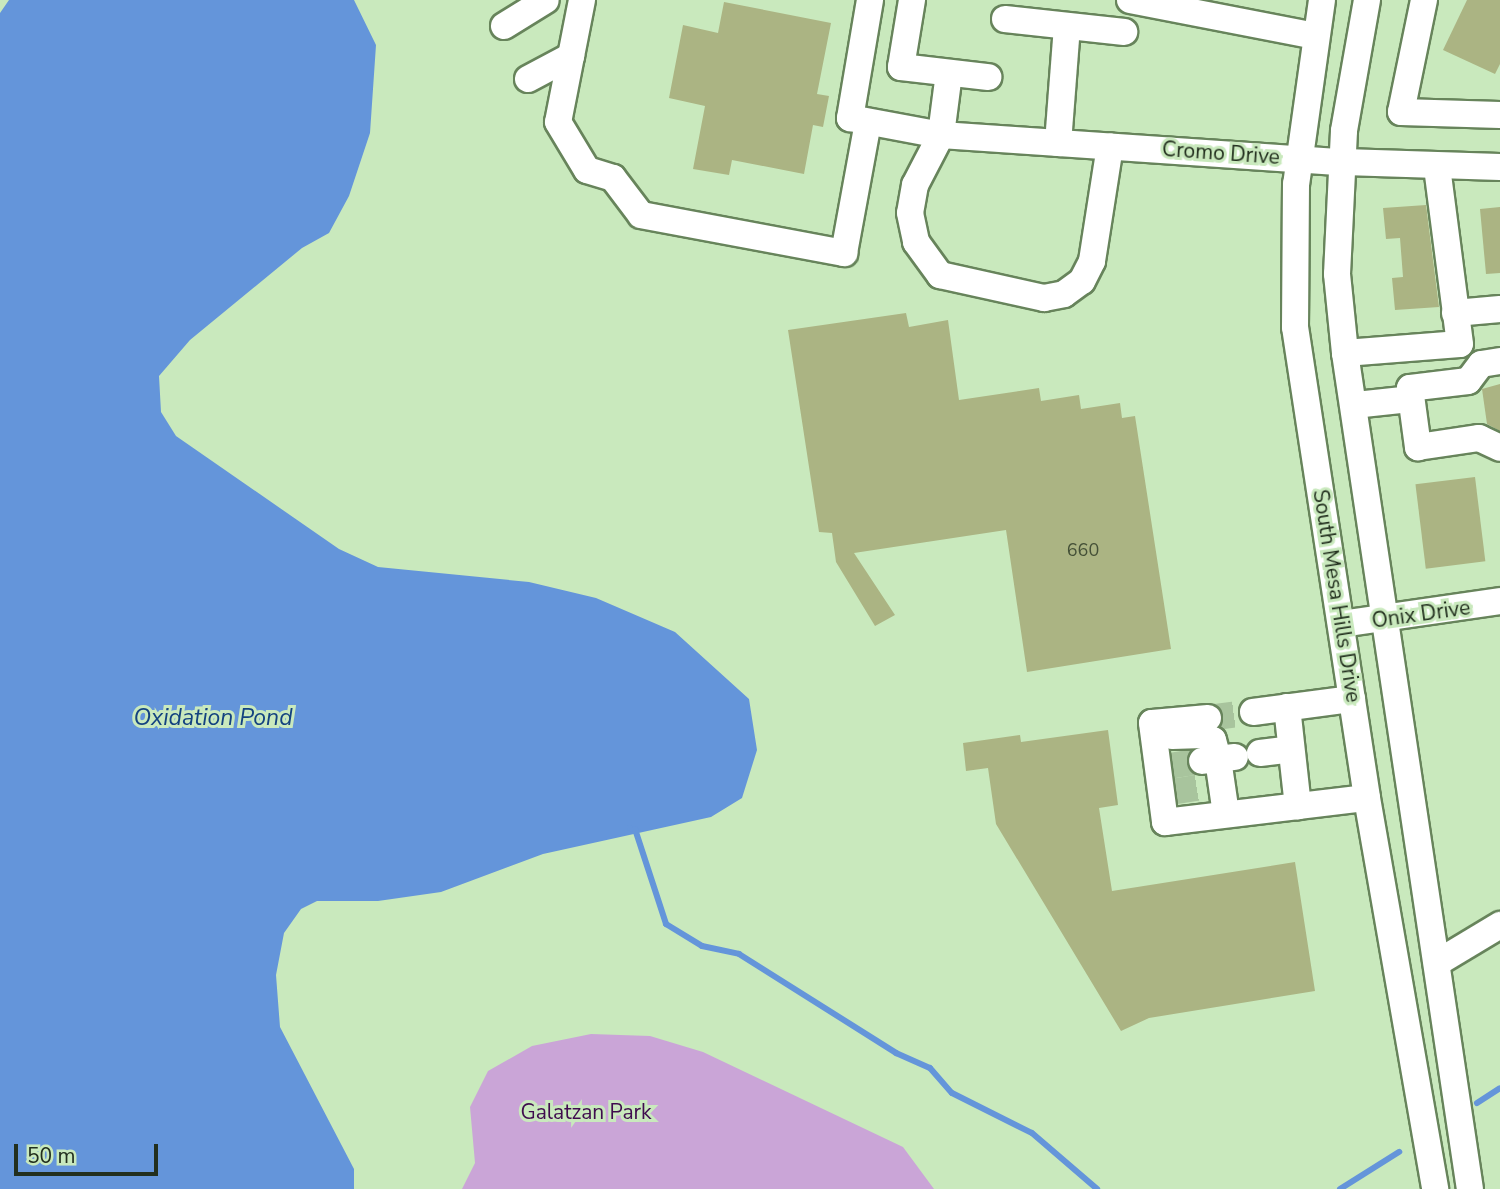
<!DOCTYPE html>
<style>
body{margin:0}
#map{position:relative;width:1500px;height:1189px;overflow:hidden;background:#c9e9bd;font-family:"Nunito Sans",sans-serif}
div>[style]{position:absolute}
.green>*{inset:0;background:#caa5d7}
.water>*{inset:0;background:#6495da}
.stream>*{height:6px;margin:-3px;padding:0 3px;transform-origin:3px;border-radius:3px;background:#6495da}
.building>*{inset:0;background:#abb483;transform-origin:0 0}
.minor-tunnel>*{height:26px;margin-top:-13px;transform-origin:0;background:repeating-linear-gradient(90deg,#a8c49d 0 26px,transparent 0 39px)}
.roads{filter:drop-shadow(2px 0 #67845b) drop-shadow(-2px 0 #67845b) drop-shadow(0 2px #67845b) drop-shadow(0 -2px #67845b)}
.minor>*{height:26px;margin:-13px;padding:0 13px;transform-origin:13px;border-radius:13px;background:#fff}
span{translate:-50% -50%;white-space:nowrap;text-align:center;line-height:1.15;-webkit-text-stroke:6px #c9e9bd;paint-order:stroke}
.number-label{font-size:18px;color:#445037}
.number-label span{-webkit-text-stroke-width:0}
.street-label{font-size:21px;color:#222f1e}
.park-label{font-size:21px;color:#3f0c4e}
.water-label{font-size:23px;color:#134280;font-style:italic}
.scale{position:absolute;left:14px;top:1144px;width:144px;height:32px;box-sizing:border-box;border:4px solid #222f1e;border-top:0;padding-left:9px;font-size:21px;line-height:24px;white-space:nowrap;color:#222f1e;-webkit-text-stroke:5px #c9e9bd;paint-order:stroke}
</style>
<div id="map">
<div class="green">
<div style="clip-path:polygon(591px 1034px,650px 1036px,703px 1052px,903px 1147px,934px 1189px,462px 1189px,475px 1163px,470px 1107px,488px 1071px,532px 1046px)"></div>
</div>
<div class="water">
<div style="clip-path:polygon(9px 0,354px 0,376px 45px,370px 133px,349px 196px,329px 233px,302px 248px,190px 340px,159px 376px,161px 412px,176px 436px,339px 549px,378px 567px,529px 582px,596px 598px,675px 632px,749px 699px,757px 750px,742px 798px,711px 817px,543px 854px,441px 892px,378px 901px,317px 901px,301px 909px,284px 933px,276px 975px,280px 1027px,354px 1169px,354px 1189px,0 1189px,0 13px)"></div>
</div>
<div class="stream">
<div style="left:630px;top:828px;width:5px;rotate:11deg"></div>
<div style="left:635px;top:829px;width:100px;rotate:71.9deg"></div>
<div style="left:666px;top:924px;width:42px;rotate:31.4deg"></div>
<div style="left:702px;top:946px;width:38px;rotate:12deg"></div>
<div style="left:739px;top:954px;width:186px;rotate:32.2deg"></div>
<div style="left:896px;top:1053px;width:37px;rotate:24deg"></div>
<div style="left:930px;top:1068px;width:33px;rotate:49deg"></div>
<div style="left:952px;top:1093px;width:89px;rotate:26.6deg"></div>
<div style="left:1032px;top:1133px;width:86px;rotate:40.7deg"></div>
<div style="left:1477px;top:1103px;width:27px;rotate:-33deg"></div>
<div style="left:1340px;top:1189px;width:70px;rotate:-32.1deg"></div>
</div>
<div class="building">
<div style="clip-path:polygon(1467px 0,1500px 0,1500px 64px,1495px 74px,1443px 50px)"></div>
<div style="clip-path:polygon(724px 2px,831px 23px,817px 94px,829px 96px,823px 127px,813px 125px,804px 174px,732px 160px,729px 175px,693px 169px,705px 106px,669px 98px,683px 25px,718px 33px)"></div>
<div style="clip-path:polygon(1426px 205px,1439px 307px,1395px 310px,1392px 278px,1403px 277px,1400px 238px,1386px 239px,1383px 208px)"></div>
<div style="clip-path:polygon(1500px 207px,1500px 273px,1486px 274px,1480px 209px)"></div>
<div style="clip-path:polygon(906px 313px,909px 327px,948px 320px,959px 400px,1039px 388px,1041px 401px,1079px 395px,1081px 409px,1120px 403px,1122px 418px,1135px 416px,1171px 649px,1027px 672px,1006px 530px,854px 553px,895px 615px,875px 626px,836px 562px,832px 533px,819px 532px,788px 330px)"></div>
<div style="clip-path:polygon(1500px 384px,1500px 431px,1487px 424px,1482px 389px)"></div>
<div style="left:1475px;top:477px;width:85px;height:60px;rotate:83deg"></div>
<div style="clip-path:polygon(1108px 730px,1118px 805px,1099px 808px,1112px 891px,1295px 862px,1315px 991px,1149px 1018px,1121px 1031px,996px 824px,988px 768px,966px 771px,963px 743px,1020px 735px,1021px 742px)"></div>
</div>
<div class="minor-tunnel">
<div style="left:1208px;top:718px;width:45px;rotate:-7.6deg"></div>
<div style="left:1169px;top:766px;width:33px;rotate:-9deg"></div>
<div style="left:1171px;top:792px;width:37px;rotate:-9deg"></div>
</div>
<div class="roads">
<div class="minor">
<div style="left:582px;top:0;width:124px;rotate:101.1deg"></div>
<div style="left:558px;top:122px;width:56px;rotate:58.9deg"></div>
<div style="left:587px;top:170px;width:27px;rotate:17deg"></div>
<div style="left:613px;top:178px;width:46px;rotate:52.9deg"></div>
<div style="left:641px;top:215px;width:207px;rotate:10.6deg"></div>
<div style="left:844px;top:253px;width:133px;rotate:-79.6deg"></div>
<div style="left:870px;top:0;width:120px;rotate:99.6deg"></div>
<div style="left:850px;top:118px;width:93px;rotate:10.6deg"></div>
<div style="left:941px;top:135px;width:401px;rotate:3.9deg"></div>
<div style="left:1341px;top:162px;width:159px;rotate:1.8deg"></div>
<div style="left:912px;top:0;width:68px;rotate:99.3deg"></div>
<div style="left:901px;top:67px;width:88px;rotate:6.6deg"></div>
<div style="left:1130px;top:0;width:189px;rotate:11deg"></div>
<div style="left:1322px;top:0;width:186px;rotate:98deg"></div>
<div style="left:1296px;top:184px;width:143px;rotate:90.4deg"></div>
<div style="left:1295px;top:327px;width:476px;rotate:81.3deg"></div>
<div style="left:1367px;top:798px;width:397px;rotate:80.1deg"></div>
<div style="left:1367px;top:0;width:133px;rotate:100deg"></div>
<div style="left:1344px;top:131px;width:143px;rotate:92.8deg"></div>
<div style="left:1337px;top:274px;width:79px;rotate:84.2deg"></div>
<div style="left:1345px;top:353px;width:845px;rotate:81.5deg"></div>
<div style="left:1424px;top:0;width:114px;rotate:101.6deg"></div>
<div style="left:1401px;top:112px;width:99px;rotate:1.7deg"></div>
<div style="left:1005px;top:19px;width:120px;rotate:6.2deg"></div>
<div style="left:504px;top:26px;width:49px;rotate:-31.8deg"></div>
<div style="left:949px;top:73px;width:63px;rotate:97.4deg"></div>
<div style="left:941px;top:135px;width:56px;rotate:117.5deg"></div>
<div style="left:915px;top:185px;width:28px;rotate:100deg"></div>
<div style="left:910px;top:213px;width:30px;rotate:78deg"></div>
<div style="left:916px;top:242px;width:41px;rotate:54deg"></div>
<div style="left:940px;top:275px;width:107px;rotate:12.5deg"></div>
<div style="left:1044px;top:298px;width:20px;rotate:-11deg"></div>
<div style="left:1064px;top:294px;width:22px;rotate:-36deg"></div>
<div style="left:1082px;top:281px;width:22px;rotate:-63deg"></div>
<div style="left:1092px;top:261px;width:116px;rotate:-81.1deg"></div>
<div style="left:528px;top:79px;width:49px;rotate:-28.1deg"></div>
<div style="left:1058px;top:143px;width:117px;rotate:-85.6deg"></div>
<div style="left:1455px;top:313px;width:45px;rotate:-5.1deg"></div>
<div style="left:1345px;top:353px;width:115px;rotate:-4.5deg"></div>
<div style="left:1460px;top:344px;width:179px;rotate:-97.4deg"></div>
<div style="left:1500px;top:361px;width:19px;rotate:171deg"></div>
<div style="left:1481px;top:364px;width:21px;rotate:127deg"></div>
<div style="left:1468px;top:381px;width:58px;rotate:173.1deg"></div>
<div style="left:1410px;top:388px;width:60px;rotate:82.3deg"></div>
<div style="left:1418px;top:447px;width:62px;rotate:-8.4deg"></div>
<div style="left:1479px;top:438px;width:23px;rotate:25deg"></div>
<div style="left:1355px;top:405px;width:56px;rotate:-6.1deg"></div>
<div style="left:1341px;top:624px;width:161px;rotate:-8.2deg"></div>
<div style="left:1287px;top:707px;width:100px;rotate:83.7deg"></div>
<div style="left:1253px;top:712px;width:100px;rotate:-7.5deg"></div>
<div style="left:1208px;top:718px;width:56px;rotate:174.9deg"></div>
<div style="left:1152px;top:723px;width:100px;rotate:82.5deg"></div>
<div style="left:1165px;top:822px;width:203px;rotate:-6.8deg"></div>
<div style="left:1172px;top:736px;width:31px;rotate:-2deg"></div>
<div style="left:1203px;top:735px;width:11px;rotate:27deg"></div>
<div style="left:1213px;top:740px;width:20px;rotate:75deg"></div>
<div style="left:1218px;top:759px;width:16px;rotate:173deg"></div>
<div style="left:1260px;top:753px;width:31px;rotate:-7deg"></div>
<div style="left:1226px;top:814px;width:56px;rotate:-98.3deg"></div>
<div style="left:1218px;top:759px;width:17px;rotate:-7deg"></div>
<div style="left:1437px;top:963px;width:74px;rotate:-31.1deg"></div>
</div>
</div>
<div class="number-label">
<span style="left:1083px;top:550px">660</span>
</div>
<div class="street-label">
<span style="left:1221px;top:153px;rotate:4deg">Cromo Drive</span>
<span style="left:1337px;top:596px;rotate:81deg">South Mesa Hills Drive</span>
<span style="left:1421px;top:614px;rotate:-8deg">Onix Drive</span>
</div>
<div class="park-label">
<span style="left:586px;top:1112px">Galatzan Park</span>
</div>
<div class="water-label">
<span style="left:213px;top:718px">Oxidation Pond</span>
</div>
<div class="scale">50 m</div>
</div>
